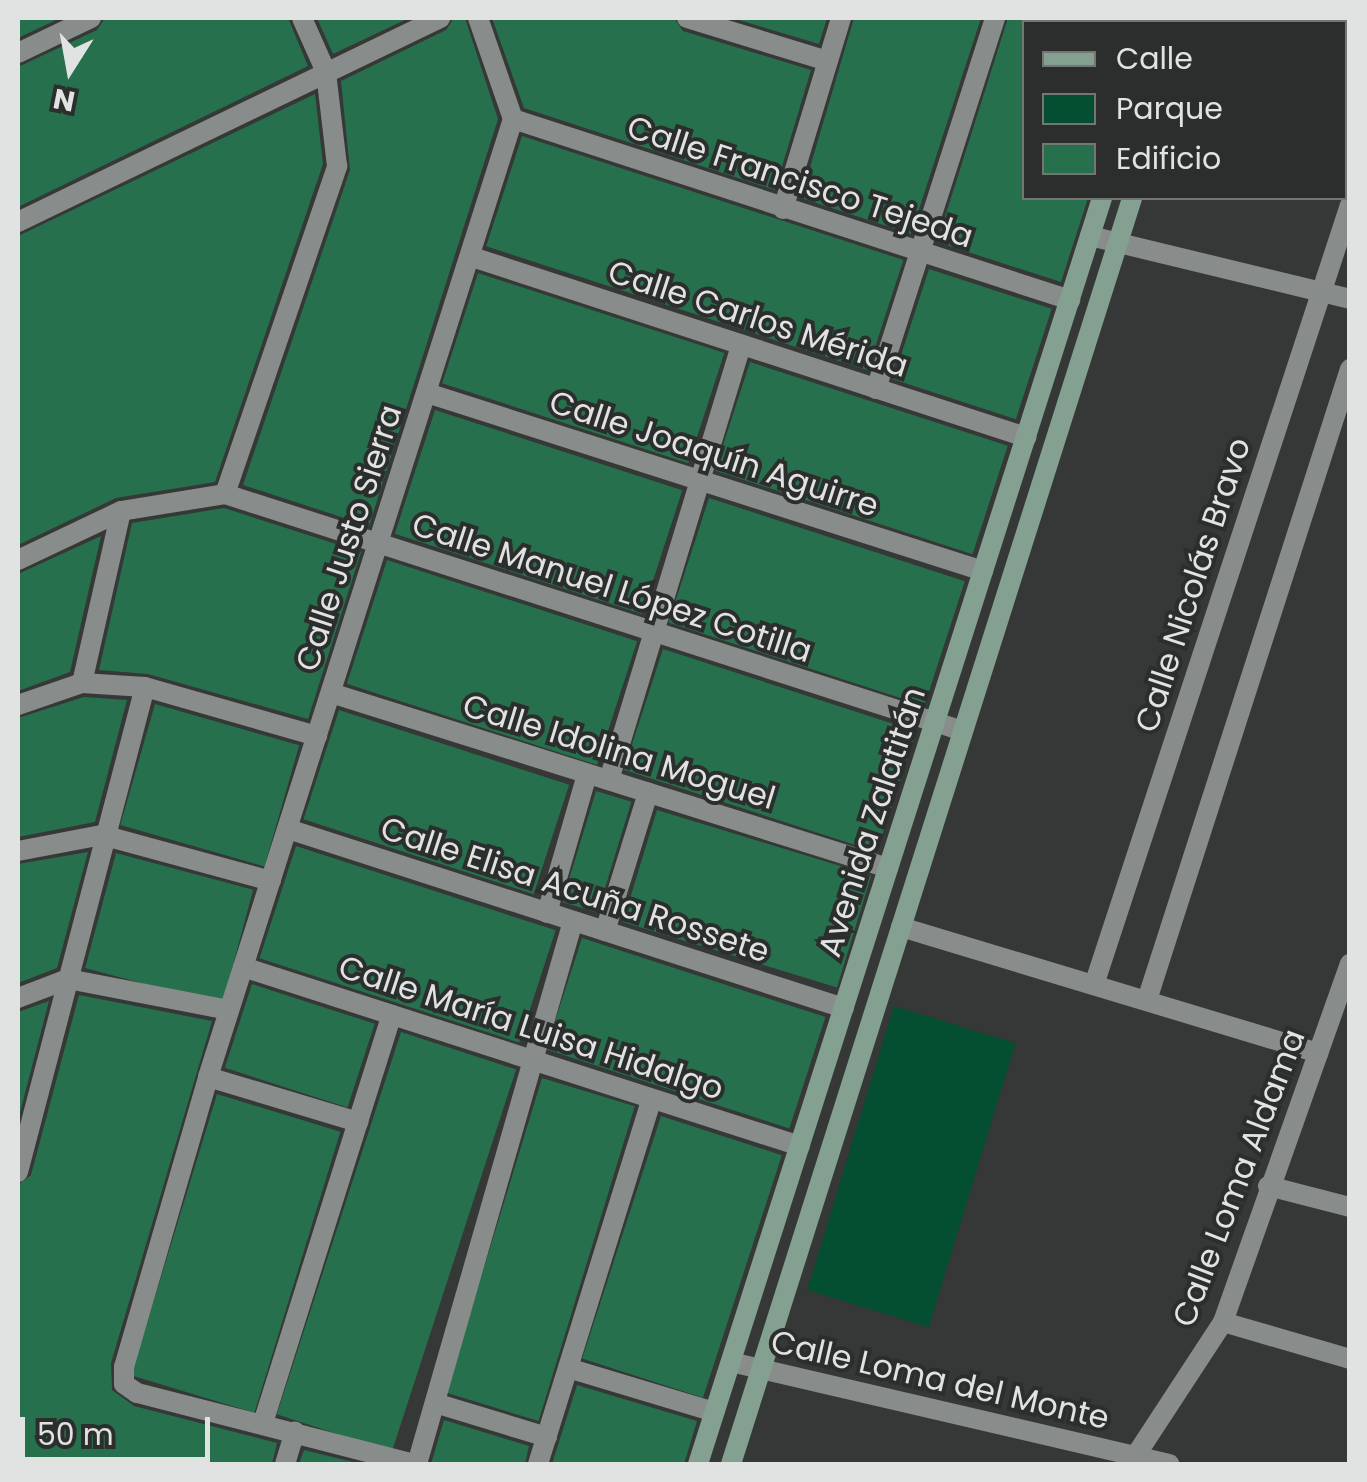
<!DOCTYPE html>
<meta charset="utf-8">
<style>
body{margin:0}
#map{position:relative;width:1367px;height:1482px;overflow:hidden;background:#353836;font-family:Poppins,sans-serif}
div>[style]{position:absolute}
.green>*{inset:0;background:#044f31;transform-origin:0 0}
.building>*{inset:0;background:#27704d;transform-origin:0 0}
.street>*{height:20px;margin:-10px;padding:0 10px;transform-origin:10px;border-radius:10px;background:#888c8a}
.secondary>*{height:20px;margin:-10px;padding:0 10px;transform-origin:10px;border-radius:10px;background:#84a091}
span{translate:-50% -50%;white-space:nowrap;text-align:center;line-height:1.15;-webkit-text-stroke:8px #2b2e2c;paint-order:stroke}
.street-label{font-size:32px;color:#e0e3e1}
.frame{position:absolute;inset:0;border:20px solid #e0e3e1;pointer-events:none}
.legend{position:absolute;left:1022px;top:20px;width:325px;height:180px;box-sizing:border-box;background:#2b2e2c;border:2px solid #737674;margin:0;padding:12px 18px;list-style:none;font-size:30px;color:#e0e3e1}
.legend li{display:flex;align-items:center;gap:20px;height:50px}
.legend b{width:50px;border:2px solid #737674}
.north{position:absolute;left:20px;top:20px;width:100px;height:100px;-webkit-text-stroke:8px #2b2e2c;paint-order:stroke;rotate:191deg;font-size:28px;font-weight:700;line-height:40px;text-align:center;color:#e0e3e1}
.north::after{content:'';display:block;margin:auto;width:35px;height:45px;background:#e0e3e1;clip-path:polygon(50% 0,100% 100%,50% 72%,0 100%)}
.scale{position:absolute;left:20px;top:1417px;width:190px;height:45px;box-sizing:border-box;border:5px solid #e0e3e1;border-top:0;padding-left:12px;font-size:30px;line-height:35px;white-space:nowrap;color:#e0e3e1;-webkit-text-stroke:8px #2b2e2c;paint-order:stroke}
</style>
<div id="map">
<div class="green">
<div style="left:894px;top:1006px;width:127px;height:297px;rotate:17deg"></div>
</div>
<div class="building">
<div style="clip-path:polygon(18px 18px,60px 18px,18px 38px)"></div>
<div style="clip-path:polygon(105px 18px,288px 18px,308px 66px,18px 207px,18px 67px,97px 30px)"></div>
<div style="clip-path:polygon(317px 18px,409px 18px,333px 54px)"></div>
<div style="clip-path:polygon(454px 18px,465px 18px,498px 119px,369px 526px,243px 485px,350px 170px,341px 81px,446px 30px)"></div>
<div style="clip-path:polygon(492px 18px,674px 18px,683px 31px,811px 70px,775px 190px,524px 108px)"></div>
<div style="clip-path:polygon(732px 18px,827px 18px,819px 44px)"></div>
<div style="clip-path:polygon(854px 18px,981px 18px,911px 234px,801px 198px)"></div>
<div style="clip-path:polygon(1008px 18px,1024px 18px,1024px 198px,1088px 198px,1061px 282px,937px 242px)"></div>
<div style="clip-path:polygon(315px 94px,323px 164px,215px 482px,116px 498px,18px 545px,18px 236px)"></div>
<div style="left:522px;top:136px;width:401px;height:116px;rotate:18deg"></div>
<div style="left:929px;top:269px;width:129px;height:116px;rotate:18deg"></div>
<div style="left:478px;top:273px;width:259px;height:116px;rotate:18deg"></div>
<div style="left:750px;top:362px;width:271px;height:114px;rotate:18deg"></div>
<div style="left:435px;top:410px;width:260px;height:130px;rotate:18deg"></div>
<div style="left:709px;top:498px;width:269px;height:131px;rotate:18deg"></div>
<div style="clip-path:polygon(224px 508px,361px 552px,308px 719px,148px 674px,99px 670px,132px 523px)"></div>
<div style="clip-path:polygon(101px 536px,70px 672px,18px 691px,18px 574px)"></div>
<div style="left:387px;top:560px;width:263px;height:130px;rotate:18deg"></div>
<div style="left:663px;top:649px;width:266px;height:127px;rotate:18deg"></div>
<div style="clip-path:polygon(84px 697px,127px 700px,95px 822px,18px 837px,18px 718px)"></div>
<div style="left:155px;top:704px;width:150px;height:126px;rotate:16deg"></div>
<div style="left:339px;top:710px;width:242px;height:115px;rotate:18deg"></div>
<div style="left:596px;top:791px;width:37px;height:116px;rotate:17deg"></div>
<div style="left:657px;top:810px;width:224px;height:117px;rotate:17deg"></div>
<div style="left:296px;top:846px;width:273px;height:118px;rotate:18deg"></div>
<div style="clip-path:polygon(88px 852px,57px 968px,18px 983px,18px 864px)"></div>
<div style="left:116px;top:853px;width:142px;height:119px;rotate:15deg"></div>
<div style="left:582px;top:938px;width:256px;height:117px;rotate:18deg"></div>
<div style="left:252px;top:984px;width:129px;height:88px;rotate:18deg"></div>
<div style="clip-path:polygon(79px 995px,212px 1021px,111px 1363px,112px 1390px,134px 1406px,277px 1443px,272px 1464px,18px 1464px,18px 1185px,31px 1175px)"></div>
<div style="clip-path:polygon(49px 1001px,18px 1120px,18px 1012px)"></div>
<div style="left:401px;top:1032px;width:121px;height:402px;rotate:18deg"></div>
<div style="left:542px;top:1078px;width:97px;height:329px;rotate:17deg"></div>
<div style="left:217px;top:1094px;width:129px;height:294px;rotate:17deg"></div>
<div style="left:661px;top:1116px;width:127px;height:255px;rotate:18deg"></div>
<div style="clip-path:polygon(577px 1385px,697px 1421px,684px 1464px,552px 1464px)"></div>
<div style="clip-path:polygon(444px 1420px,529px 1446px,525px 1464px,431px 1464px)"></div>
<div style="clip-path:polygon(304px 1450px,361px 1464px,299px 1464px)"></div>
</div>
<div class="street">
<div style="left:687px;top:18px;width:147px;rotate:17deg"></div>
<div style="left:18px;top:53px;width:81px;rotate:-25.6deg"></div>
<div style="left:513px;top:119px;width:586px;rotate:18deg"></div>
<div style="left:783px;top:209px;width:200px;rotate:-73.1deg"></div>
<div style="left:18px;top:222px;width:469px;rotate:-25.8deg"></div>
<div style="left:1090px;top:236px;width:268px;rotate:13.6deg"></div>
<div style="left:472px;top:257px;width:583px;rotate:18deg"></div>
<div style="left:876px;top:389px;width:390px;rotate:-72.2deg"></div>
<div style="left:427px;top:393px;width:584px;rotate:17.75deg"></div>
<div style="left:225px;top:494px;width:347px;rotate:-71.1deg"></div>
<div style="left:337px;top:166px;width:95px;rotate:-96.7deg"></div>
<div style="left:326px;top:72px;width:59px;rotate:-114deg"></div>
<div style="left:18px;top:560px;width:114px;rotate:-25.4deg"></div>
<div style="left:121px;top:511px;width:105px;rotate:-9.3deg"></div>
<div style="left:225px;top:494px;width:775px;rotate:17.8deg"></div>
<div style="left:82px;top:683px;width:176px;rotate:-77.2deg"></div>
<div style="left:331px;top:693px;width:584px;rotate:17.44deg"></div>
<div style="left:18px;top:705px;width:68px;rotate:-19deg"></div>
<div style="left:82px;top:683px;width:63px;rotate:3.6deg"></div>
<div style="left:145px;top:687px;width:179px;rotate:15.9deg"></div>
<div style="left:609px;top:780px;width:455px;rotate:-73.1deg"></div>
<div style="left:288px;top:829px;width:584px;rotate:17.85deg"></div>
<div style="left:18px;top:851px;width:86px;rotate:-10.8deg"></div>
<div style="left:102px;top:835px;width:175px;rotate:15.2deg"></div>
<div style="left:547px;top:913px;width:145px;rotate:-73.9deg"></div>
<div style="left:901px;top:927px;width:436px;rotate:16.8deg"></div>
<div style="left:605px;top:931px;width:145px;rotate:-72.7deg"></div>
<div style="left:243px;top:967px;width:585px;rotate:17.82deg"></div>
<div style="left:1094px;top:985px;width:821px;rotate:-71.83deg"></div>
<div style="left:18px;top:998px;width:53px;rotate:-20.8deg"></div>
<div style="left:68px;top:979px;width:164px;rotate:10.9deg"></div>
<div style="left:1147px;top:1000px;width:663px;rotate:-72.17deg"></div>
<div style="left:208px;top:1077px;width:157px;rotate:16.7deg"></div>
<div style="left:18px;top:1172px;width:501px;rotate:-75.33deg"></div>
<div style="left:1268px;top:1186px;width:85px;rotate:14.4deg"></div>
<div style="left:1223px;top:1322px;width:132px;rotate:16.2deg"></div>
<div style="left:731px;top:1362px;width:450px;rotate:13.1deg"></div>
<div style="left:568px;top:1368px;width:153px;rotate:16.7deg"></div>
<div style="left:435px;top:1403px;width:117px;rotate:16.9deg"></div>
<div style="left:263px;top:1423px;width:428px;rotate:-72.5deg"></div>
<div style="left:1136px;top:1455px;width:159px;rotate:-56.8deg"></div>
<div style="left:1223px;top:1322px;width:380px;rotate:-70.5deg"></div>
<div style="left:285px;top:1464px;width:34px;rotate:-73deg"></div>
<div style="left:414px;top:1464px;width:286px;rotate:-165.6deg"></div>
<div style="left:137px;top:1393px;width:16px;rotate:-145deg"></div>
<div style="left:124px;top:1384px;width:17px;rotate:-90deg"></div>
<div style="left:124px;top:1367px;width:302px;rotate:-73.8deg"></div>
<div style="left:208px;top:1077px;width:1005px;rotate:-72.34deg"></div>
<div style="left:513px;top:119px;width:107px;rotate:-109.1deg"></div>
<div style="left:417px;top:1464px;width:565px;rotate:-73.97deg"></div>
<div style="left:538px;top:1464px;width:382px;rotate:-72.7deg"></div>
</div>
<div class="secondary">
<div style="left:1158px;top:22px;width:4px;rotate:-63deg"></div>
<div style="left:1190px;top:22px;width:4px;rotate:-63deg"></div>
<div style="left:698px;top:1464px;width:1329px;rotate:-72.3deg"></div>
<div style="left:731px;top:1464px;width:1328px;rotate:-72.42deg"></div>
</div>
<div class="street-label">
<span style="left:800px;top:182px;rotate:18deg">Calle Francisco Tejeda</span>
<span style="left:758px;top:319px;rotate:18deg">Calle Carlos Mérida</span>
<span style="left:714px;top:454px;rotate:18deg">Calle Joaquín Aguirre</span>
<span style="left:349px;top:538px;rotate:-72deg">Calle Justo Sierra</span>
<span style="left:1193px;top:585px;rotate:-72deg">Calle Nicolás Bravo</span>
<span style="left:612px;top:588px;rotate:18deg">Calle Manuel López Cotilla</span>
<span style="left:619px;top:752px;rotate:17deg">Calle Idolina Moguel</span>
<span style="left:872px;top:822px;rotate:-72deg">Avenida Zalatitán</span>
<span style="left:575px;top:890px;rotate:18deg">Calle Elisa Acuña Rossete</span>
<span style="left:531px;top:1028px;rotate:18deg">Calle María Luisa Hidalgo</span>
<span style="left:1239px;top:1178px;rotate:-69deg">Calle Loma Aldama</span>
<span style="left:940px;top:1380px;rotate:13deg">Calle Loma del Monte</span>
</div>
<div class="frame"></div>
<ul class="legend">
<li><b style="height:12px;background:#84a091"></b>Calle</li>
<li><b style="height:28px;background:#044f31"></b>Parque</li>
<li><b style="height:28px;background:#27704d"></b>Edificio</li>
</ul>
<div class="north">N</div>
<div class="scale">50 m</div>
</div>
